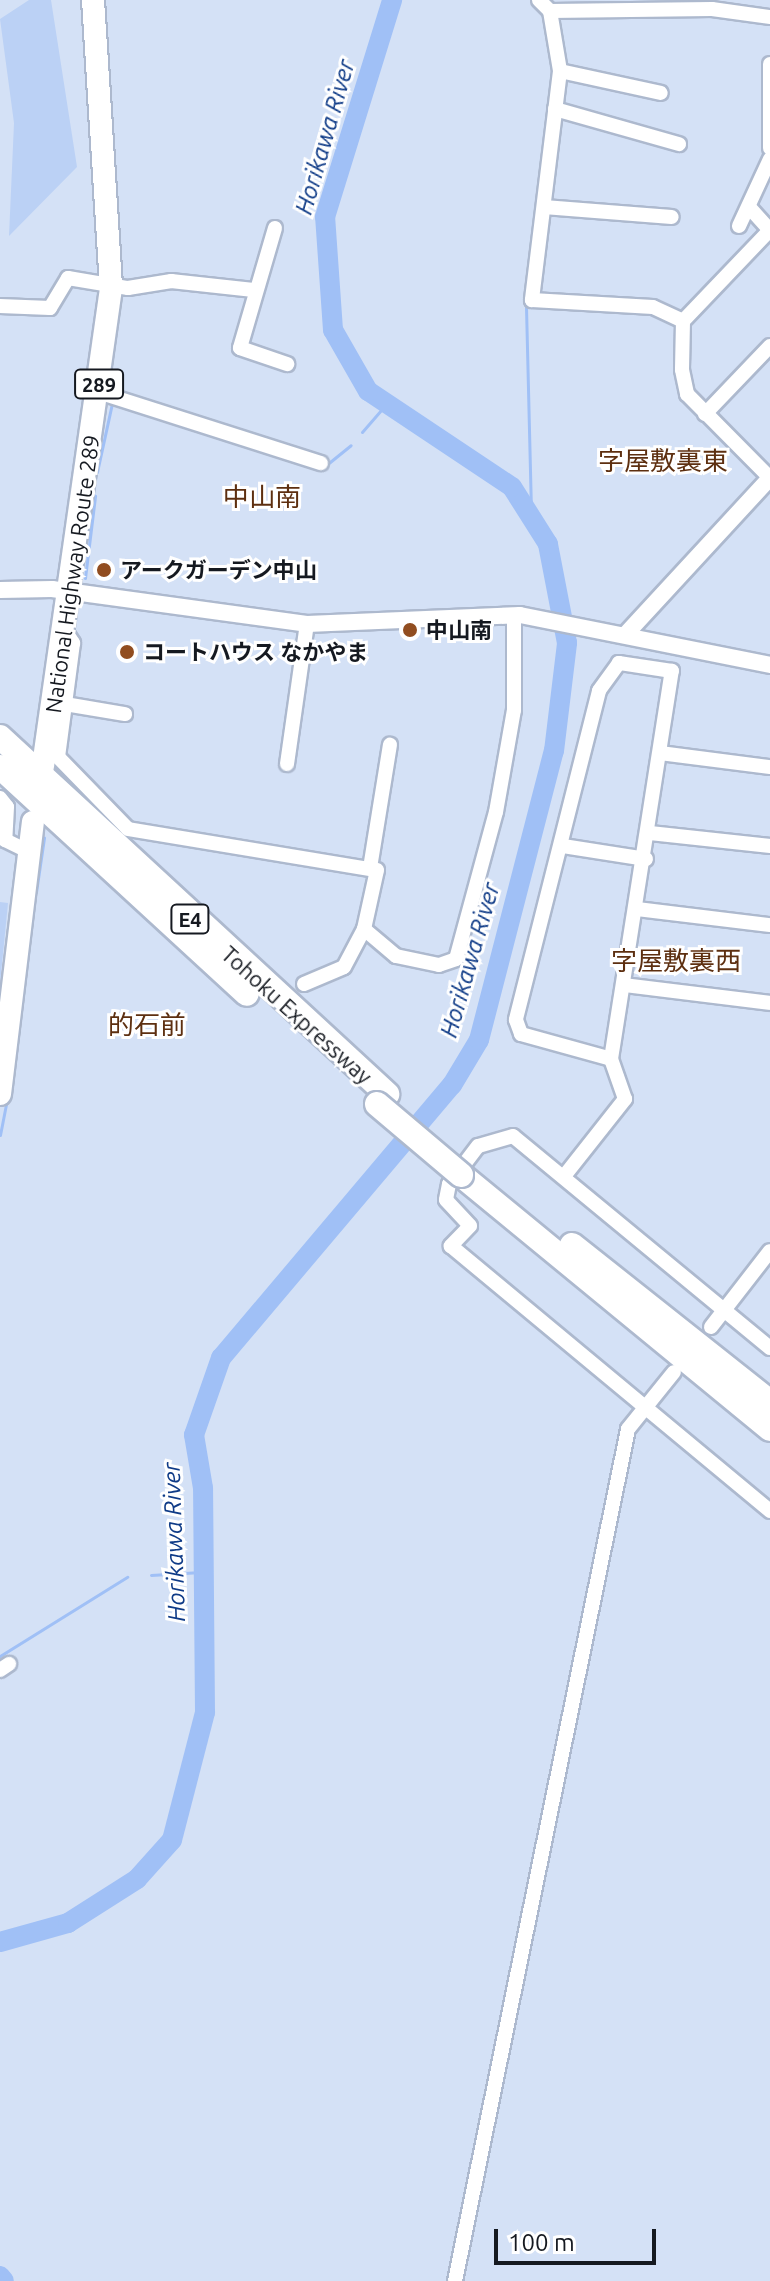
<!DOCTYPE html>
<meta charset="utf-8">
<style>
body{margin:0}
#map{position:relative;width:770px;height:2281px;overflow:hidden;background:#d4e1f6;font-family:Ubuntu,"Noto Sans JP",sans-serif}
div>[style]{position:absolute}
.green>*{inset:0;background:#bbd1f5}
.stream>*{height:3px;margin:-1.5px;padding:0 1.5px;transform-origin:1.5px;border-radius:1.5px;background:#a0c0f6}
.river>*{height:20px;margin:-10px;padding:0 10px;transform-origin:10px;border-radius:10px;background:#a0c0f6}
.roads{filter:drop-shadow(2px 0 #adb9ce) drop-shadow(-2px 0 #adb9ce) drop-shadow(0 2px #adb9ce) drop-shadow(0 -2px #adb9ce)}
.minor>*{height:14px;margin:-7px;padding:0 7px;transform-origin:7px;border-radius:7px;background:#fff}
.tertiary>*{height:16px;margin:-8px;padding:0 8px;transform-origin:8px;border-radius:8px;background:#fff}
.trunk>*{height:22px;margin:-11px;padding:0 11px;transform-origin:11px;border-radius:11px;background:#fff}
.motorway>*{height:24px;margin:-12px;padding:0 12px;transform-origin:12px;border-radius:12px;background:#fff}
.bridges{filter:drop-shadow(2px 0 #adb9ce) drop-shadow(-2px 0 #adb9ce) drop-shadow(0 2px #adb9ce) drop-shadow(0 -2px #adb9ce)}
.motorway-bridge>*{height:24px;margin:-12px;padding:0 12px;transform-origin:12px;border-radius:12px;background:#fff}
.dots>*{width:22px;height:22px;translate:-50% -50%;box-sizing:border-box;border:4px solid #fff;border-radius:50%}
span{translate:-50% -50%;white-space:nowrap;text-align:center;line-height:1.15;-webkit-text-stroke:6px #fff;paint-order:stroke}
.shield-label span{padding:2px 6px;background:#fff;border:2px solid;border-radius:6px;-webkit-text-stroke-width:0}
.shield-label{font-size:20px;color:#151920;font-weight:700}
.poi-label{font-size:22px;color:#151920;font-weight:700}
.left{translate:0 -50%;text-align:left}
.street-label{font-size:22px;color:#151920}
.water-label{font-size:24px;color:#0f3b87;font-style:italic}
.quarter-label{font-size:26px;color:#5d2f10}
.scale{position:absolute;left:494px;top:2229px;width:162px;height:36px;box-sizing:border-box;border:4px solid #151920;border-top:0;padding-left:10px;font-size:24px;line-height:28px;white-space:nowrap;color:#151920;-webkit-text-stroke:6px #fff;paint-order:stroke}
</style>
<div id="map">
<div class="green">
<div style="clip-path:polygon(29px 0,51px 0,77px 167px,9px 236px,14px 123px,0 19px)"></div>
<div style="clip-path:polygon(0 902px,8px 903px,0 984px)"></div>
</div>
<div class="stream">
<div style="left:526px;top:307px;width:207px;rotate:88.6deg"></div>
<div style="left:362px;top:432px;width:35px;rotate:-49deg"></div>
<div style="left:325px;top:466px;width:33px;rotate:-39deg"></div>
<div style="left:97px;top:472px;width:71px;rotate:-77.7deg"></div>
<div style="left:85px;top:578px;width:83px;rotate:-83deg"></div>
<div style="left:36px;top:892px;width:55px;rotate:-81.6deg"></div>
<div style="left:0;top:1135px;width:36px;rotate:-79deg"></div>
<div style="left:151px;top:1575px;width:50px;rotate:-3.4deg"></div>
<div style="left:0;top:1656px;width:150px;rotate:-31.9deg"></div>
</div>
<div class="river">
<div style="left:0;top:1942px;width:71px;rotate:-15.6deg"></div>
<div style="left:68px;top:1923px;width:82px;rotate:-32.5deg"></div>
<div style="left:137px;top:1879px;width:52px;rotate:-48.1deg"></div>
<div style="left:172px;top:1840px;width:132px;rotate:-75.5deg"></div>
<div style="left:205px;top:1712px;width:224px;rotate:-90.5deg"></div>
<div style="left:203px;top:1488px;width:54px;rotate:-99.6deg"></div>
<div style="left:194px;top:1435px;width:82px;rotate:-70.7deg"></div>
<div style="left:221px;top:1358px;width:358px;rotate:-49.8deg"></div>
<div style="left:452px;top:1085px;width:52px;rotate:-59deg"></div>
<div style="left:479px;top:1040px;width:299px;rotate:-75.5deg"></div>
<div style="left:554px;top:751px;width:109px;rotate:-83.1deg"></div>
<div style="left:567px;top:643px;width:101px;rotate:-100.9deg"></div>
<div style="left:548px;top:544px;width:67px;rotate:-122.3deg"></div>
<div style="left:512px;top:487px;width:173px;rotate:-146.3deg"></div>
<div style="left:368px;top:391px;width:70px;rotate:-119.8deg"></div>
<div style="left:333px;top:330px;width:113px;rotate:-94deg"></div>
<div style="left:325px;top:217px;width:227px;rotate:-72.8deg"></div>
<div style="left:0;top:2276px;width:6px;rotate:51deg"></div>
</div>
<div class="roads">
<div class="minor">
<div style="left:539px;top:0;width:16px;rotate:45deg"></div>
<div style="left:550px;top:11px;width:61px;rotate:80.5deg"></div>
<div style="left:560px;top:71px;width:231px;rotate:97deg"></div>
<div style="left:532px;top:300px;width:121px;rotate:3.3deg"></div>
<div style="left:653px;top:307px;width:33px;rotate:25deg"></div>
<div style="left:550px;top:11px;width:162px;rotate:-0.7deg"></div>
<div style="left:712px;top:9px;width:59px;rotate:7.9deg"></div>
<div style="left:770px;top:64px;width:84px;rotate:90deg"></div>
<div style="left:560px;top:71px;width:103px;rotate:12.3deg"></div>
<div style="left:555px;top:109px;width:129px;rotate:15.8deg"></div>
<div style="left:544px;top:207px;width:128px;rotate:4.5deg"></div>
<div style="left:749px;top:207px;width:31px;rotate:48deg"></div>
<div style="left:770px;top:230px;width:126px;rotate:133.7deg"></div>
<div style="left:683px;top:321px;width:49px;rotate:91.2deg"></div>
<div style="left:682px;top:370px;width:25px;rotate:78deg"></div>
<div style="left:687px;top:394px;width:118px;rotate:45.3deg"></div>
<div style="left:739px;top:226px;width:74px;rotate:-65.2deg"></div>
<div style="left:275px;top:228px;width:125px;rotate:106.3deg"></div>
<div style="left:240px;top:348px;width:50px;rotate:18.8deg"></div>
<div style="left:0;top:306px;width:50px;rotate:2.3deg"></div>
<div style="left:50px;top:308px;width:35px;rotate:-59deg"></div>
<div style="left:68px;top:278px;width:61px;rotate:9.5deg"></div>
<div style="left:128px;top:288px;width:44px;rotate:-9.2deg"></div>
<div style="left:171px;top:281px;width:83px;rotate:6.2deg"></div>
<div style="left:98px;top:392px;width:234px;rotate:17.7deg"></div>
<div style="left:705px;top:414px;width:94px;rotate:-46.3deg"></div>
<div style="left:64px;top:629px;width:17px;rotate:57deg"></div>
<div style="left:73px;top:643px;width:115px;rotate:97.5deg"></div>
<div style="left:58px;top:757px;width:100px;rotate:45.8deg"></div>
<div style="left:128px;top:829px;width:252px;rotate:9.4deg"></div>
<div style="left:377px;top:870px;width:60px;rotate:102.4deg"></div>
<div style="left:364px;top:929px;width:42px;rotate:40.2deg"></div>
<div style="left:396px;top:956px;width:44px;rotate:11.8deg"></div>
<div style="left:439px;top:965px;width:18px;rotate:-19deg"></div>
<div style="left:456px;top:959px;width:152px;rotate:-74.8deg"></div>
<div style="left:496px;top:812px;width:104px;rotate:-80deg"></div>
<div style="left:514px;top:710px;width:95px;rotate:-90deg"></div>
<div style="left:65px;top:704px;width:61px;rotate:9.5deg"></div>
<div style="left:660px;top:753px;width:111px;rotate:7.3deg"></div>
<div style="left:287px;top:764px;width:141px;rotate:-81.9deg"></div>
<div style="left:0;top:798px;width:11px;rotate:52deg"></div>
<div style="left:7px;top:807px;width:33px;rotate:93deg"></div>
<div style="left:5px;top:840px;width:25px;rotate:26deg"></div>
<div style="left:650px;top:833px;width:121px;rotate:6.2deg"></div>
<div style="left:563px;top:846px;width:84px;rotate:8.9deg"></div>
<div style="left:370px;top:868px;width:125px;rotate:-80.8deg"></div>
<div style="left:637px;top:909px;width:134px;rotate:6.9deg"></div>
<div style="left:304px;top:984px;width:43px;rotate:-23deg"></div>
<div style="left:344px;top:967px;width:43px;rotate:-62.2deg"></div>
<div style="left:624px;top:985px;width:147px;rotate:7deg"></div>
<div style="left:565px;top:1175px;width:97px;rotate:-51.7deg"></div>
<div style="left:625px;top:1099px;width:42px;rotate:-109.3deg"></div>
<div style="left:611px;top:1059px;width:393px;rotate:-81.1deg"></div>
<div style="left:672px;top:671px;width:54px;rotate:-171.4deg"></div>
<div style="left:619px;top:663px;width:34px;rotate:126deg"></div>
<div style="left:599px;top:691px;width:339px;rotate:104.2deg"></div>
<div style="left:516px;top:1020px;width:15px;rotate:70deg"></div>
<div style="left:521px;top:1034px;width:93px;rotate:15.5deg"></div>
<div style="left:711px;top:1327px;width:96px;rotate:-52.2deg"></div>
<div style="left:770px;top:1348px;width:333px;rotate:-140.5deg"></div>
<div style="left:513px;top:1136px;width:36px;rotate:164deg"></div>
<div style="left:478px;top:1146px;width:48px;rotate:127.3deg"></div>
<div style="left:449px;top:1184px;width:16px;rotate:101deg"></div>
<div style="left:446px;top:1200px;width:35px;rotate:47deg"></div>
<div style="left:470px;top:1226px;width:28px;rotate:134deg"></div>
<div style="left:451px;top:1246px;width:415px;rotate:39.7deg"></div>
<div style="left:0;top:1670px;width:11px;rotate:-34deg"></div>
<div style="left:455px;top:2281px;width:869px;rotate:-78.52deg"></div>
<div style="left:628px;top:1429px;width:73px;rotate:-51.1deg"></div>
</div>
<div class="tertiary">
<div style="left:0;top:590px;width:52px;rotate:-1.1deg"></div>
<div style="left:52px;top:589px;width:257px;rotate:7.8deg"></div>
<div style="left:307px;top:624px;width:213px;rotate:-2.4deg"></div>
<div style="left:520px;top:615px;width:255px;rotate:11.3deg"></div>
<div style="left:626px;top:634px;width:212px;rotate:-47.3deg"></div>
</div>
<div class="trunk">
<div style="left:43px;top:766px;width:485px;rotate:-81.9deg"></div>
<div style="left:111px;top:286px;width:287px;rotate:-93.6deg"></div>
<div style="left:0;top:1094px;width:274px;rotate:-83.1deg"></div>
</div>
<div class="motorway">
<div style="left:0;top:737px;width:527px;rotate:42.69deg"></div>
<div style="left:0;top:767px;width:335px;rotate:42.6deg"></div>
<div style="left:461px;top:1175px;width:400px;rotate:39.4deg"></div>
<div style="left:572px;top:1245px;width:253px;rotate:38.4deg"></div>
</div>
</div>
<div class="bridges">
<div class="motorway-bridge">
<div style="left:377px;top:1104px;width:110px;rotate:40.2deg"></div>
</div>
</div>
<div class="dots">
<div style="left:104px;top:570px;background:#914d20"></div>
<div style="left:410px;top:630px;background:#914d20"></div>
<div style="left:127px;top:652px;background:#914d20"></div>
</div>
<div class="shield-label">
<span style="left:99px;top:384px">289</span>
<span style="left:190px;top:919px">E4</span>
</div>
<div class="poi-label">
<span class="left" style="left:120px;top:570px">アークガーデン中山</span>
<span class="left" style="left:426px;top:630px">中山南</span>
<span class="left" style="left:143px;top:652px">コートハウス なかやま</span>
</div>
<div class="street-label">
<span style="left:72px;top:574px;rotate:-82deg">National Highway Route 289</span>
<span style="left:297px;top:1015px;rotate:42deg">Tohoku Expressway</span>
</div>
<div class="water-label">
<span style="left:325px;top:137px;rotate:-74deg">Horikawa River</span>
<span style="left:470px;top:960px;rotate:-74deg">Horikawa River</span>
<span style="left:174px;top:1542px;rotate:-92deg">Horikawa River</span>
</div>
<div class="quarter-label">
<span style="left:663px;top:461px">字屋敷裏東</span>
<span style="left:262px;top:497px">中山南</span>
<span style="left:676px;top:961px">字屋敷裏西</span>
<span style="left:147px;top:1025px">的石前</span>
</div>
<div class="scale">100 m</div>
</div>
